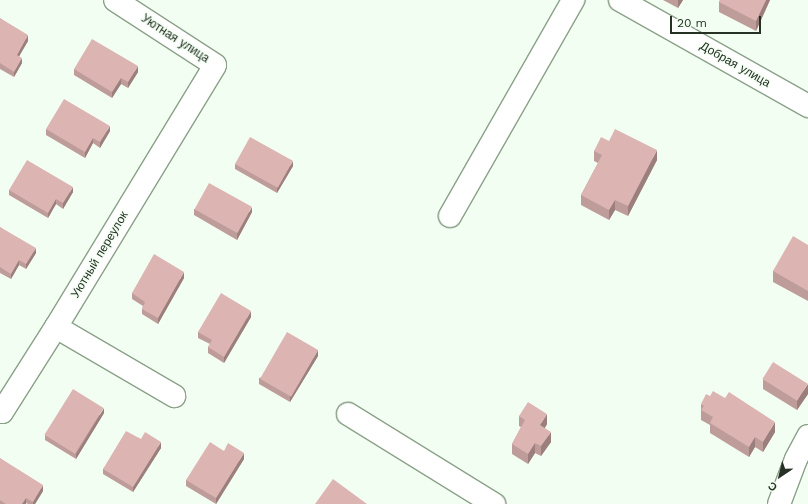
<!DOCTYPE html>
<meta charset="utf-8">
<style>
body{margin:0}
#map{position:relative;width:808px;height:504px;overflow:hidden;background:#f3fef3;font-family:"Work Sans",sans-serif}
div>[style]{position:absolute}
.roads{filter:drop-shadow(1px 0 #8aa188) drop-shadow(-1px 0 #8aa188) drop-shadow(0 1px #8aa188) drop-shadow(0 -1px #8aa188)}
.street>*{height:22px;margin:-11px;padding:0 11px;transform-origin:11px;border-radius:11px;background:#fff}
.wall>*{inset:0;background:#bd9c9a}
.shaded-wall>*{inset:0;background:#9a7f7d}
.building>*{inset:0;background:#dcb5b3;transform-origin:0 0}
span{translate:-50% -50%;white-space:nowrap;text-align:center;line-height:1.15;-webkit-text-stroke:3px #f3fef3;paint-order:stroke}
.street-label{font-size:12px;color:#263025}
.north{position:absolute;left:760px;top:456px;width:40px;height:40px;-webkit-text-stroke:3px #f3fef3;paint-order:stroke;rotate:215deg;font-size:11px;font-weight:700;line-height:16px;text-align:center;color:#263025}
.north::after{content:'';display:block;margin:auto;width:14px;height:18px;background:#263025;clip-path:polygon(50% 0,100% 100%,50% 72%,0 100%)}
.scale{position:absolute;left:670px;top:16px;width:91px;height:18px;box-sizing:border-box;border:2px solid #263025;border-top:0;padding-left:5px;font-size:12px;line-height:14px;white-space:nowrap;color:#263025;-webkit-text-stroke:3px #f3fef3;paint-order:stroke}
</style>
<div id="map">
<div class="roads">
<div class="street">
<div style="left:620px;top:0;width:216px;rotate:29.4deg"></div>
<div style="left:450px;top:216px;width:249px;rotate:-60.3deg"></div>
<div style="left:56px;top:327px;width:137px;rotate:30.3deg"></div>
<div style="left:0;top:411px;width:2px;rotate:27deg"></div>
<div style="left:2px;top:412px;width:101px;rotate:-57.6deg"></div>
<div style="left:56px;top:327px;width:306px;rotate:-58.7deg"></div>
<div style="left:215px;top:65px;width:119px;rotate:-147deg"></div>
<div style="left:348px;top:414px;width:172px;rotate:31.7deg"></div>
<div style="left:779px;top:504px;width:48px;rotate:-69.3deg"></div>
<div style="left:796px;top:459px;width:26px;rotate:-62deg"></div>
</div>
</div>
<div class="wall">
<div style="clip-path:polygon(663px 0,683px 0,678px 8px)"></div>
<div style="clip-path:polygon(720px 0,770px 0,756px 31px,719px 12px,719px 2px)"></div>
<div style="clip-path:polygon(0 18px,28px 41px,19px 56px,22px 63px,14px 77px,0 69px)"></div>
<div style="clip-path:polygon(74px 69px,138px 72px,128px 88px,121px 84px,112px 98px,74px 75px)"></div>
<div style="clip-path:polygon(46px 129px,110px 131px,100px 148px,93px 143px,85px 158px,46px 135px)"></div>
<div style="clip-path:polygon(609px 141px,657px 160px,628px 216px,615px 210px,609px 220px,581px 205px,581px 195px,598px 163px,594px 161px,594px 151px)"></div>
<div style="clip-path:polygon(235px 164px,293px 166px,277px 193px,235px 169px)"></div>
<div style="clip-path:polygon(9px 190px,73px 192px,63px 209px,56px 204px,48px 218px,9px 195px)"></div>
<div style="clip-path:polygon(194px 209px,252px 212px,237px 240px,194px 215px)"></div>
<div style="clip-path:polygon(0 227px,36px 253px,26px 269px,19px 265px,11px 279px,0 273px)"></div>
<div style="clip-path:polygon(808px 245px,808px 301px,773px 282px,773px 271px)"></div>
<div style="clip-path:polygon(184px 278px,158px 324px,142px 314px,142px 309px,143px 306px,132px 299px,132px 293px)"></div>
<div style="clip-path:polygon(251px 317px,224px 363px,208px 353px,208px 347px,210px 344px,198px 338px,198px 332px)"></div>
<div style="clip-path:polygon(318px 356px,290px 402px,259px 384px,259px 378px)"></div>
<div style="clip-path:polygon(763px 379px,808px 394px,797px 410px,763px 389px)"></div>
<div style="clip-path:polygon(701px 404px,775px 432px,763px 452px,755px 447px,749px 457px,710px 433px,710px 425px,701px 420px)"></div>
<div style="clip-path:polygon(104px 413px,76px 459px,45px 440px,45px 435px)"></div>
<div style="clip-path:polygon(519px 416px,547px 424px,545px 428px,551px 442px,541px 456px,535px 453px,528px 464px,512px 454px,512px 444px,521px 427px,519px 426px)"></div>
<div style="clip-path:polygon(141px 439px,161px 448px,133px 492px,103px 474px,103px 469px)"></div>
<div style="clip-path:polygon(0 458px,43px 491px,35px 504px,28px 504px,26px 503px,26px 504px,0 504px)"></div>
<div style="clip-path:polygon(244px 459px,216px 504px,186px 486px,186px 480px)"></div>
</div>
<div class="shaded-wall">
<div style="clip-path:polygon(678px 0,683px 0,678px 8px)"></div>
<div style="clip-path:polygon(766px 0,770px 0,756px 31px,756px 21px)"></div>
<div style="clip-path:polygon(28px 35px,28px 41px,17px 60px,17px 55px)"></div>
<div style="clip-path:polygon(22px 58px,22px 63px,14px 77px,14px 72px)"></div>
<div style="clip-path:polygon(138px 66px,138px 72px,128px 88px,128px 82px)"></div>
<div style="clip-path:polygon(121px 78px,121px 84px,112px 98px,112px 92px)"></div>
<div style="clip-path:polygon(110px 126px,110px 131px,100px 148px,100px 142px)"></div>
<div style="clip-path:polygon(93px 138px,93px 143px,85px 158px,85px 152px)"></div>
<div style="clip-path:polygon(657px 150px,657px 160px,628px 216px,628px 206px)"></div>
<div style="clip-path:polygon(293px 161px,293px 166px,277px 193px,277px 188px)"></div>
<div style="clip-path:polygon(73px 187px,73px 192px,63px 209px,63px 203px)"></div>
<div style="clip-path:polygon(56px 199px,56px 204px,48px 218px,48px 213px)"></div>
<div style="clip-path:polygon(615px 200px,615px 210px,609px 220px,609px 210px)"></div>
<div style="clip-path:polygon(252px 207px,252px 212px,237px 240px,237px 234px)"></div>
<div style="clip-path:polygon(36px 248px,36px 253px,26px 269px,26px 264px)"></div>
<div style="clip-path:polygon(19px 260px,19px 265px,11px 279px,11px 274px)"></div>
<div style="clip-path:polygon(184px 272px,184px 278px,158px 324px,158px 318px)"></div>
<div style="clip-path:polygon(251px 311px,251px 317px,224px 363px,224px 357px)"></div>
<div style="clip-path:polygon(318px 350px,318px 356px,290px 402px,290px 397px)"></div>
<div style="clip-path:polygon(808px 384px,808px 394px,797px 410px,797px 400px)"></div>
<div style="clip-path:polygon(104px 408px,104px 413px,76px 459px,76px 454px)"></div>
<div style="clip-path:polygon(547px 414px,547px 424px,540px 435px,540px 425px)"></div>
<div style="clip-path:polygon(775px 422px,775px 432px,763px 452px,763px 442px)"></div>
<div style="clip-path:polygon(551px 432px,551px 442px,541px 456px,541px 446px)"></div>
<div style="clip-path:polygon(755px 437px,755px 447px,749px 457px,749px 447px)"></div>
<div style="clip-path:polygon(161px 442px,161px 448px,133px 492px,133px 487px)"></div>
<div style="clip-path:polygon(535px 443px,535px 453px,528px 464px,528px 454px)"></div>
<div style="clip-path:polygon(244px 453px,244px 459px,216px 504px,216px 498px)"></div>
<div style="clip-path:polygon(43px 485px,43px 491px,35px 504px,33px 504px,33px 502px)"></div>
<div style="clip-path:polygon(26px 498px,26px 504px,22px 504px)"></div>
</div>
<div class="building">
<div style="clip-path:polygon(720px 0,766px 0,756px 21px,719px 2px)"></div>
<div style="clip-path:polygon(0 18px,28px 35px,17px 55px,22px 58px,14px 72px,0 63px)"></div>
<div style="clip-path:polygon(92px 39px,138px 66px,128px 82px,121px 78px,112px 92px,74px 69px)"></div>
<div style="clip-path:polygon(64px 99px,110px 126px,100px 142px,93px 138px,85px 152px,46px 129px)"></div>
<div style="clip-path:polygon(615px 129px,657px 150px,628px 206px,615px 200px,609px 210px,581px 195px,602px 155px,594px 151px,601px 137px,609px 141px)"></div>
<div style="left:250px;top:137px;width:49px;height:31px;rotate:29deg"></div>
<div style="clip-path:polygon(27px 160px,73px 187px,63px 203px,56px 199px,48px 213px,9px 190px)"></div>
<div style="left:209px;top:183px;width:49px;height:30px;rotate:29deg"></div>
<div style="clip-path:polygon(0 227px,36px 248px,26px 264px,19px 260px,11px 274px,0 267px)"></div>
<div style="clip-path:polygon(793px 236px,808px 245px,808px 291px,773px 271px)"></div>
<div style="clip-path:polygon(154px 254px,184px 272px,158px 318px,142px 309px,145px 302px,132px 293px)"></div>
<div style="clip-path:polygon(221px 293px,251px 311px,224px 357px,208px 347px,212px 340px,198px 332px)"></div>
<div style="left:287px;top:332px;width:36px;height:54px;rotate:30deg"></div>
<div style="left:773px;top:362px;width:41px;height:20px;rotate:32deg"></div>
<div style="left:73px;top:389px;width:36px;height:54px;rotate:32deg"></div>
<div style="clip-path:polygon(713px 391px,725px 398px,729px 392px,775px 422px,763px 442px,755px 437px,749px 447px,710px 423px,713px 417px,701px 410px,704px 406px,701px 404px,706px 394px,710px 396px)"></div>
<div style="clip-path:polygon(528px 402px,547px 414px,540px 425px,551px 432px,541px 446px,535px 443px,528px 454px,512px 444px,525px 420px,519px 416px)"></div>
<div style="clip-path:polygon(126px 431px,141px 439px,145px 432px,161px 442px,133px 487px,103px 469px)"></div>
<div style="clip-path:polygon(210px 442px,224px 451px,228px 443px,244px 453px,216px 498px,186px 480px)"></div>
<div style="clip-path:polygon(0 458px,43px 485px,33px 502px,26px 498px,22px 504px,6px 504px,0 500px)"></div>
<div style="clip-path:polygon(333px 479px,367px 504px,315px 504px)"></div>
</div>
<div class="street-label">
<span style="left:175px;top:39px;rotate:33deg">Уютная улица</span>
<span style="left:735px;top:65px;rotate:30deg">Добрая улица</span>
<span style="left:100px;top:255px;rotate:-59deg">Уютный переулок</span>
</div>
<div class="north">С</div>
<div class="scale">20 m</div>
</div>
